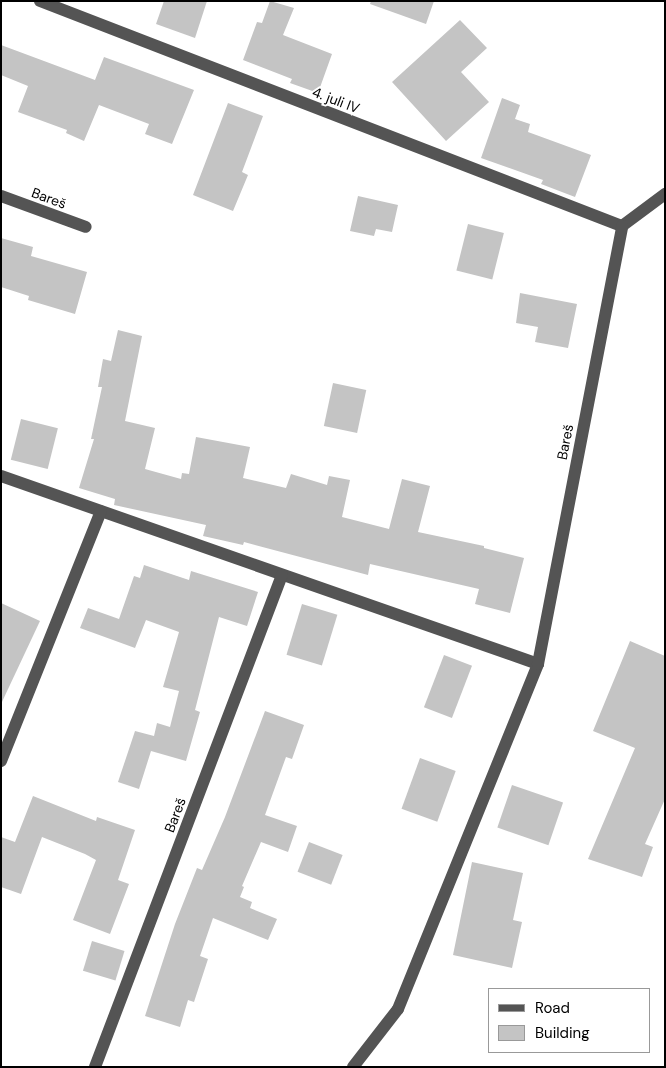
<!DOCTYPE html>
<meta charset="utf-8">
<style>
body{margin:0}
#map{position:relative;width:666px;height:1068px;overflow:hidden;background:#fff;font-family:"DM Sans",sans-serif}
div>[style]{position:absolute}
.building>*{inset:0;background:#c4c4c4;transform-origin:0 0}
.minor>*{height:12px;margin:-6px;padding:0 6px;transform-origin:6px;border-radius:6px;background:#545454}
span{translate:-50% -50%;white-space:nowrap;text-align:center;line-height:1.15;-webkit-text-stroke:4px #fff;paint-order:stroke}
.street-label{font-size:14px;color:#000}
.frame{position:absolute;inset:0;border:2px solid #000;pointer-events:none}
.legend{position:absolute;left:488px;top:988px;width:162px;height:65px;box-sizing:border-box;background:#fff;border:1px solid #999;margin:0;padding:6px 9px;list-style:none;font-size:15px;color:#000}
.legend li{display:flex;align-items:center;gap:10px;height:25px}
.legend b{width:25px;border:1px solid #999}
</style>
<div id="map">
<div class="building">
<div style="clip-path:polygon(164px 1px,207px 1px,195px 38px,156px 24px)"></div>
<div style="clip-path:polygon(270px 1px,294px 8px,283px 35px,332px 54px,318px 93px,290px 83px,292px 79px,243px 60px,257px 22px,262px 23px)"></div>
<div style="clip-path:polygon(371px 1px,434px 1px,426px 24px,370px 4px)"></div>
<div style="clip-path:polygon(460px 20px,487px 48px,461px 72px,489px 102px,446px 141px,392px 82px)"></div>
<div style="clip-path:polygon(1px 45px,95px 80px,104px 57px,194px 90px,172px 144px,145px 134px,149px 124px,99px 105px,84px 141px,66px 133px,67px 130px,18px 112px,28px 86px,1px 75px)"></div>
<div style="clip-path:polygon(502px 98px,520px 105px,515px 119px,530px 124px,528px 132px,591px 155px,575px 197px,541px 184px,543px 180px,481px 158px)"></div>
<div style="clip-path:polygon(228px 103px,263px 116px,242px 172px,248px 175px,233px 211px,193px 195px)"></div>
<div style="clip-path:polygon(358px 196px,398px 205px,392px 232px,376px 229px,374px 236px,350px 231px)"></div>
<div style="left:468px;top:224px;width:37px;height:48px;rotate:14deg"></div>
<div style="clip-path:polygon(1px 238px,33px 247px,31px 256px,87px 272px,75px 314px,28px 300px,29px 296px,1px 287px)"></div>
<div style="clip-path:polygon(520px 293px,577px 304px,568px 348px,535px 342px,538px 327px,516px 323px)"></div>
<div style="clip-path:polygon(118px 330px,142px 336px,125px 421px,155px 428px,145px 469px,181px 479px,182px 473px,189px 474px,196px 437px,250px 447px,243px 478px,286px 488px,291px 474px,327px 485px,329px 476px,350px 480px,342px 517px,389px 529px,402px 479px,430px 486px,418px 532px,484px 546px,484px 548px,524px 558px,510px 613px,475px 604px,479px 589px,370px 564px,368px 575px,244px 542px,243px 545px,203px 536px,206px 525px,114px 505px,115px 499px,79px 488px,94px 439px,91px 439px,102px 387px,98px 387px,103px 359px,111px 361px)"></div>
<div style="left:333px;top:383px;width:34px;height:44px;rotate:12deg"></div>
<div style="left:21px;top:419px;width:38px;height:42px;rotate:14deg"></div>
<div style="clip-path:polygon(144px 565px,189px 580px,191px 571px,258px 592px,247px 626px,219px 617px,195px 710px,200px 712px,186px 761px,151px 751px,139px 789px,118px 782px,135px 731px,154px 736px,157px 723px,170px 727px,179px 691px,163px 687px,179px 632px,146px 620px,135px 648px,80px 628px,88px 608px,119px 619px,134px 576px,140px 578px)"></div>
<div style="clip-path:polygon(1px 603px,40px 621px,1px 704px)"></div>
<div style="left:302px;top:604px;width:37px;height:53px;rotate:17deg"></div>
<div style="clip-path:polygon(630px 641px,665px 656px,665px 799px,645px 844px,653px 847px,642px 877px,588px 859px,635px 748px,593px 731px)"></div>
<div style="left:444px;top:655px;width:30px;height:56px;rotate:21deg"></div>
<div style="clip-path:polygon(265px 711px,304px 725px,292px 759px,286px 757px,265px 815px,297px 826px,288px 852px,261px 842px,242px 886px,244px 887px,240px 897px,252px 902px,250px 908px,277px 919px,268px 940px,213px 918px,200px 956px,208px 959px,194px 1002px,188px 1000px,180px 1027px,145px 1016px,175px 924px,197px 868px,202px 870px,225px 817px)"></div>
<div style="left:420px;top:758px;width:38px;height:54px;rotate:20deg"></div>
<div style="left:512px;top:785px;width:54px;height:45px;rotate:19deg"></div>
<div style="clip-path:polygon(33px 796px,96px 821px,97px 817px,135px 830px,118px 880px,129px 884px,110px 934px,73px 920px,96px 860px,85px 854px,42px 837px,21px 894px,1px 887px,1px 837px,15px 842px)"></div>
<div style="left:309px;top:842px;width:36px;height:32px;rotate:21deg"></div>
<div style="clip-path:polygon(472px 862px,523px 873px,513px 920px,522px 922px,512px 968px,453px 955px)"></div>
<div style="left:92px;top:941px;width:34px;height:31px;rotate:17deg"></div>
</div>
<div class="minor">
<div style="left:40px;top:1px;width:624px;rotate:21.14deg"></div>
<div style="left:1px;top:196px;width:90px;rotate:20deg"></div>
<div style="left:622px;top:226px;width:54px;rotate:-36.7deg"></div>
<div style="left:1px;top:476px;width:569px;rotate:19.29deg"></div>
<div style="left:1px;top:761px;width:269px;rotate:-68.2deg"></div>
<div style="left:95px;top:1067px;width:526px;rotate:-69.19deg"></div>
<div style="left:353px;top:1067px;width:73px;rotate:-52.2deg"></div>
<div style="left:398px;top:1009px;width:372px;rotate:-67.9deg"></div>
<div style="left:538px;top:664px;width:446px;rotate:-79.1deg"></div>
</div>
<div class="street-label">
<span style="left:336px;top:100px;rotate:21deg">4. juli IV</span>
<span style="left:49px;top:198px;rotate:20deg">Bareš</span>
<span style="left:565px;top:442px;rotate:-79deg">Bareš</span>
<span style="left:175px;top:815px;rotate:-69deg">Bareš</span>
</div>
<div class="frame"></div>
<ul class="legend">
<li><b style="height:6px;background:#545454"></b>Road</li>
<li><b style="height:14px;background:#c4c4c4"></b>Building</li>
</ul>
</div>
